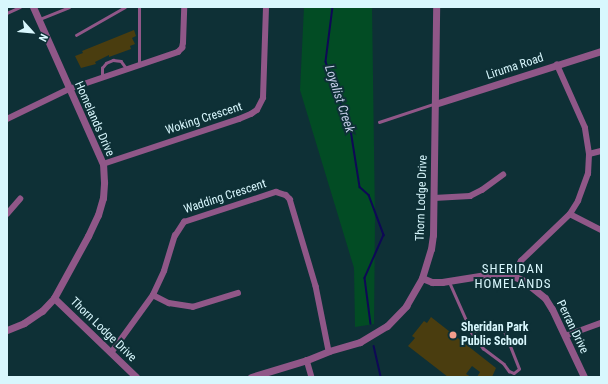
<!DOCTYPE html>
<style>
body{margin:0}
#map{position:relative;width:608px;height:384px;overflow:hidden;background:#0e3036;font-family:"Roboto Condensed",sans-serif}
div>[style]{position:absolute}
.green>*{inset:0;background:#024c24}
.stream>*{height:1.5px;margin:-0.75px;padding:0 0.75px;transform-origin:0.75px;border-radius:0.75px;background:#0e0856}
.building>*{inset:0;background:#4a3d0f}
.service>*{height:2.5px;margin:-1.25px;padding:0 1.25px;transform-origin:1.25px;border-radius:1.25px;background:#905788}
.minor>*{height:5.5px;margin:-2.75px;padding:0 2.75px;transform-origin:2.75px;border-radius:2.75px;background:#905788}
.tertiary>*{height:7px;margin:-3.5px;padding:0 3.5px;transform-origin:3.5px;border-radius:3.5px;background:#905788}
.dots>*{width:11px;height:11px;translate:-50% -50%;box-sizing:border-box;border:2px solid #0e3036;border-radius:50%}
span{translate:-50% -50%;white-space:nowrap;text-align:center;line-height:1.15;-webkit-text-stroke:4px #0e3036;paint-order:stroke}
.street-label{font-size:12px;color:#d8f7fd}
.poi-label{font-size:12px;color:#d8f7fd;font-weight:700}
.left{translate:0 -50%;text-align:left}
.water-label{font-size:13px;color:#c5cde8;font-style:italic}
.neighbourhood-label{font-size:13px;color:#d8f7fd;letter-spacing:1px}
.frame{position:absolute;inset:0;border:8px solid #d8f7fd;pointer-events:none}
.north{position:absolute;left:12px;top:12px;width:40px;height:40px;-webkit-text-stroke:3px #0e3036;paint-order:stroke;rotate:117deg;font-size:11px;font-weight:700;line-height:16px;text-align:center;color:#d8f7fd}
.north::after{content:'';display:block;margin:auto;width:14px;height:18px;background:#d8f7fd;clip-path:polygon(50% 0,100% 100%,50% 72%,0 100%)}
</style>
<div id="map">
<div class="green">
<div style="clip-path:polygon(304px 7px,372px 7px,375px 220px,374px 324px,355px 327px,354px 268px,300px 90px)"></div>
</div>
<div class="stream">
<div style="left:333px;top:7px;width:55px;rotate:97.3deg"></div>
<div style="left:326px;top:62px;width:72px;rotate:69.8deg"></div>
<div style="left:351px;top:130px;width:58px;rotate:81deg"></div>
<div style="left:360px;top:187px;width:12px;rotate:42deg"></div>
<div style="left:369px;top:195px;width:43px;rotate:69.4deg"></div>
<div style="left:384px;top:235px;width:47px;rotate:113.8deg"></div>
<div style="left:365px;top:278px;width:46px;rotate:82.6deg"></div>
<div style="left:374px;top:346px;width:32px;rotate:77deg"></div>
</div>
<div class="building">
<div style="clip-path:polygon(134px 30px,136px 36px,132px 38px,135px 44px,130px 46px,131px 49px,109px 57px,109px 55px,95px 62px,96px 64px,81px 68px,75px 56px,83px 53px,82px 51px)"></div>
<div style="clip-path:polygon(431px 317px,496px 368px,492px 377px,477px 377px,480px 372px,472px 366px,466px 374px,471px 377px,448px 377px,408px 346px,415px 338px,412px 336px,424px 321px,427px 323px)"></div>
</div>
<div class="service">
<div style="left:7px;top:13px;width:14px;rotate:-25deg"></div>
<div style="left:40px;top:19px;width:31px;rotate:-22deg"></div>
<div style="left:76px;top:35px;width:56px;rotate:-29.7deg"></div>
<div style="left:139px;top:65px;width:58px;rotate:-90deg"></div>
<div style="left:102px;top:78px;width:10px;rotate:-90deg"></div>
<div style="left:102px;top:68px;width:6px;rotate:-51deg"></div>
<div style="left:106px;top:63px;width:8px;rotate:-23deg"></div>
<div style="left:113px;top:60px;width:8px;rotate:7deg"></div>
<div style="left:121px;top:61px;width:10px;rotate:53deg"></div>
<div style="left:379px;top:122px;width:57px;rotate:-18.4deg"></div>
<div style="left:449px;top:281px;width:57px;rotate:66.1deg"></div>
<div style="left:472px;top:333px;width:19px;rotate:54deg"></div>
<div style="left:483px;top:348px;width:26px;rotate:37deg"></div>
<div style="left:504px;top:364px;width:9px;rotate:54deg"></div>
<div style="left:509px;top:371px;width:5px;rotate:22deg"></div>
<div style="left:514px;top:373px;width:6px;rotate:-39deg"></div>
<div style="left:519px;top:369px;width:46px;rotate:-111.6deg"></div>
<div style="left:502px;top:326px;width:3px;rotate:-162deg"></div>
<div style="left:499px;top:325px;width:28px;rotate:163deg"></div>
</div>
<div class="minor">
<div style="left:7px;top:119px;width:69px;rotate:-25.8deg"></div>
<div style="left:69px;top:89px;width:115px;rotate:-18.7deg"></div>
<div style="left:178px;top:52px;width:6px;rotate:-45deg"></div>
<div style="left:182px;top:48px;width:5px;rotate:-79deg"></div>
<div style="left:183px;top:43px;width:36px;rotate:-88deg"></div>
<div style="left:589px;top:154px;width:12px;rotate:-14deg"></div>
<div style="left:103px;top:164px;width:143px;rotate:-18.3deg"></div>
<div style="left:239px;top:119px;width:13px;rotate:-23deg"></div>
<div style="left:251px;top:114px;width:7px;rotate:-34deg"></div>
<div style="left:257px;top:110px;width:13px;rotate:-63deg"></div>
<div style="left:263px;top:98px;width:91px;rotate:-88.1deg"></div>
<div style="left:434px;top:198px;width:36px;rotate:-3deg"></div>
<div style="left:470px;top:196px;width:13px;rotate:-27deg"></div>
<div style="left:482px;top:190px;width:26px;rotate:-36deg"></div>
<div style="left:7px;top:214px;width:20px;rotate:-49deg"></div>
<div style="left:570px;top:214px;width:35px;rotate:27deg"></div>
<div style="left:513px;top:276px;width:17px;rotate:-62deg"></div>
<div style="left:521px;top:261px;width:68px;rotate:-43.8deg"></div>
<div style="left:570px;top:214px;width:15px;rotate:-58deg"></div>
<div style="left:578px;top:201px;width:29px;rotate:-70deg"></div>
<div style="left:588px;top:174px;width:20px;rotate:-87deg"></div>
<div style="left:589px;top:154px;width:26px;rotate:-99deg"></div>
<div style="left:585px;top:128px;width:69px;rotate:-114deg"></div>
<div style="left:153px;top:295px;width:18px;rotate:27deg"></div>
<div style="left:169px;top:303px;width:24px;rotate:9deg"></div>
<div style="left:193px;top:307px;width:47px;rotate:-17.3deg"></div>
<div style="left:565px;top:336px;width:38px;rotate:-20deg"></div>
<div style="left:111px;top:353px;width:72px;rotate:-54.1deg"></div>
<div style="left:153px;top:295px;width:26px;rotate:-65deg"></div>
<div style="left:164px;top:271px;width:37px;rotate:-73deg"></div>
<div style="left:175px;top:236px;width:17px;rotate:-57deg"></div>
<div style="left:184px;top:222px;width:97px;rotate:-18.1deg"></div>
<div style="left:276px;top:192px;width:10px;rotate:17deg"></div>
<div style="left:286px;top:195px;width:6px;rotate:45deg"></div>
<div style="left:290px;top:199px;width:91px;rotate:73.4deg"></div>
<div style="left:316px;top:286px;width:66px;rotate:78.7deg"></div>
<div style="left:307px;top:360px;width:18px;rotate:74deg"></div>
</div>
<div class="tertiary">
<div style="left:435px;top:104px;width:174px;rotate:-17.7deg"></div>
<div style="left:422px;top:278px;width:11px;rotate:22deg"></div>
<div style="left:432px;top:282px;width:10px"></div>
<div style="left:442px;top:282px;width:57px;rotate:-9.1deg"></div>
<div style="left:498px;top:273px;width:15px;rotate:11deg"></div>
<div style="left:513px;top:276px;width:12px;rotate:24deg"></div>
<div style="left:524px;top:281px;width:27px;rotate:39deg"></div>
<div style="left:545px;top:298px;width:13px;rotate:58deg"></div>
<div style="left:552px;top:309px;width:75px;rotate:64.8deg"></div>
<div style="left:54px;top:298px;width:114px;rotate:43.9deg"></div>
<div style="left:7px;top:330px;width:18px;rotate:-22deg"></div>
<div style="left:24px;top:323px;width:22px;rotate:-34deg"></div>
<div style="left:42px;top:311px;width:18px;rotate:-47deg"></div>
<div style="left:54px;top:298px;width:71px;rotate:-61.3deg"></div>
<div style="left:88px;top:236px;width:23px;rotate:-65deg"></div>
<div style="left:98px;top:215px;width:18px;rotate:-74deg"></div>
<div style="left:103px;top:198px;width:16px;rotate:-86deg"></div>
<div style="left:104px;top:182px;width:18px;rotate:-93deg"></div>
<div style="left:103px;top:164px;width:172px;rotate:-114deg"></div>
<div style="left:251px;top:377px;width:59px;rotate:-16.9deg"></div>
<div style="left:307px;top:360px;width:24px;rotate:-22deg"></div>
<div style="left:329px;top:351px;width:32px;rotate:-16deg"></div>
<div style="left:360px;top:342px;width:31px;rotate:-31deg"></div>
<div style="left:387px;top:326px;width:28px;rotate:-46deg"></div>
<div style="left:406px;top:306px;width:32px;rotate:-60deg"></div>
<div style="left:422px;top:278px;width:30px;rotate:-73deg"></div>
<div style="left:431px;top:249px;width:14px;rotate:-82deg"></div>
<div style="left:433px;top:235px;width:228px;rotate:-89.2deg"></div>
</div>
<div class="dots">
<div style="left:453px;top:335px;background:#f49d8b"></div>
</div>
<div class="street-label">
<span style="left:515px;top:67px;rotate:-18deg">Liruma Road</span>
<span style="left:94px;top:119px;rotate:66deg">Homelands Drive</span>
<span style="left:204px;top:119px;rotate:-18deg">Woking Crescent</span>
<span style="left:225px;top:197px;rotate:-18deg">Wadding Crescent</span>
<span style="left:422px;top:198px;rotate:-88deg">Thorn Lodge Drive</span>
<span style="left:572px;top:327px;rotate:64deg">Perran Drive</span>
<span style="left:103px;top:330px;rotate:44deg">Thorn Lodge Drive</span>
</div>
<div class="poi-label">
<span class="left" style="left:461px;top:335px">Sheridan Park<br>Public School</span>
</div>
<div class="water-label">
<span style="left:339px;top:99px;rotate:72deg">Loyalist Creek</span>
</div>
<div class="neighbourhood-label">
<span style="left:513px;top:277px">SHERIDAN<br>HOMELANDS</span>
</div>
<div class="frame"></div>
<div class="north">N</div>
</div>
